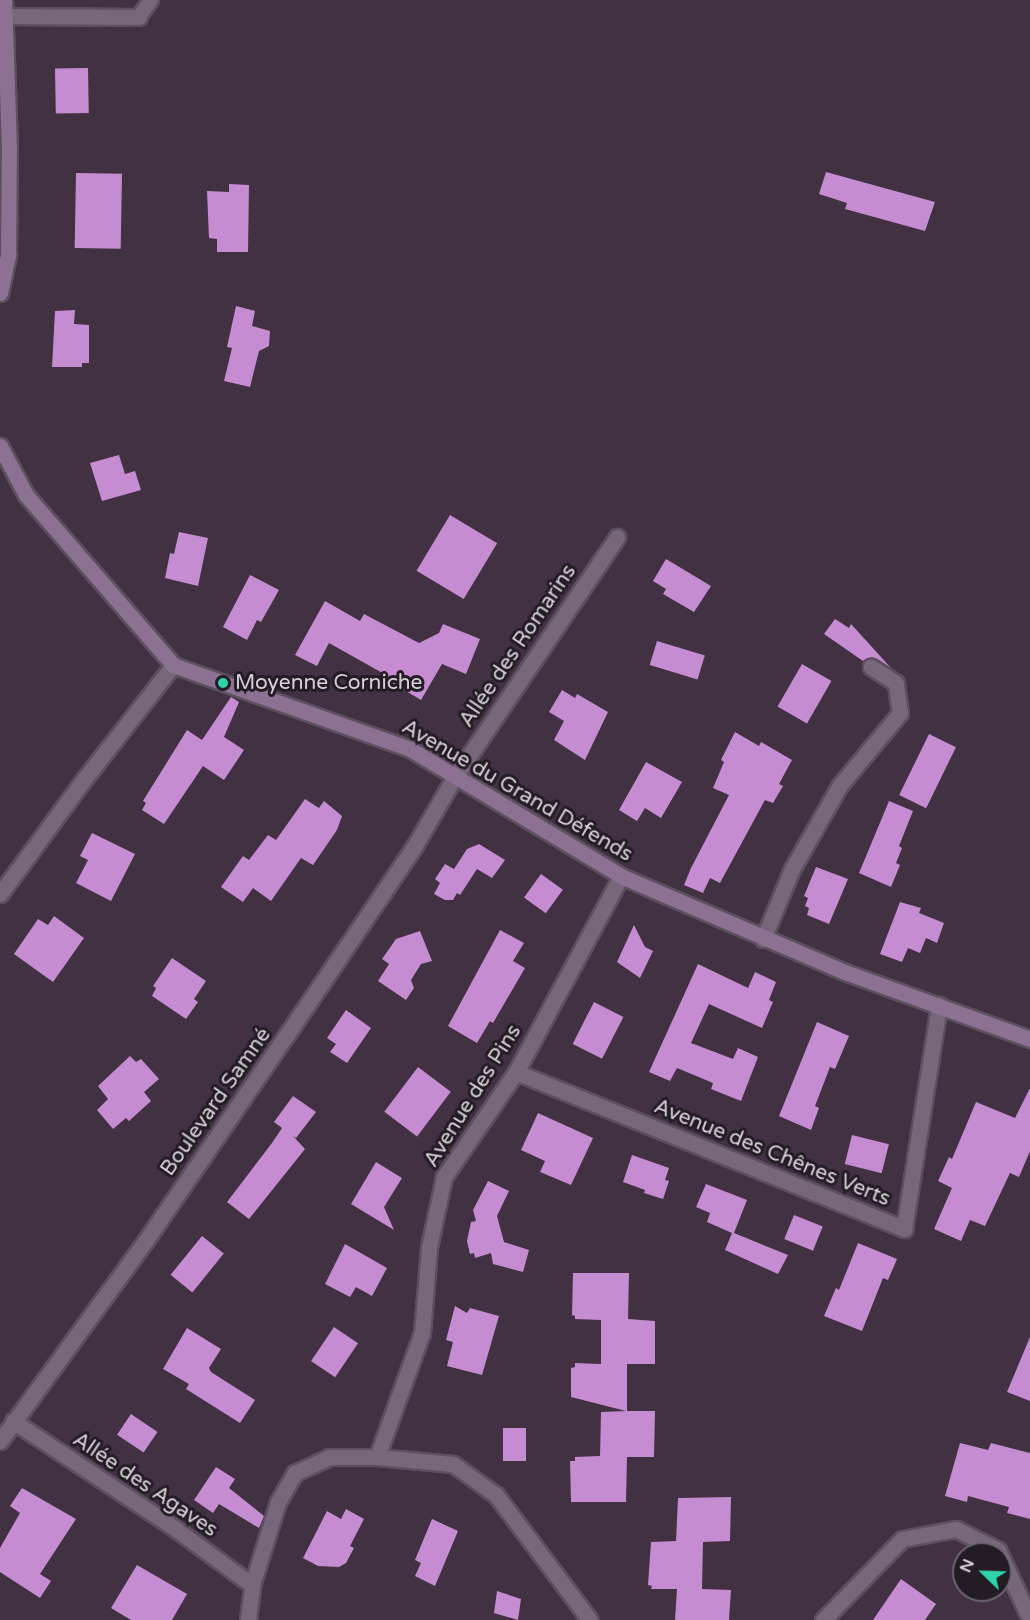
<!DOCTYPE html>
<meta charset="utf-8">
<style>
body{margin:0}
#map{position:relative;width:1030px;height:1620px;overflow:hidden;background:#413143;font-family:"Varela Round",sans-serif}
div>[style]{position:absolute}
.building>*{inset:0;background:#c68cd1;transform-origin:0 0}
.roads{filter:drop-shadow(2px 0 #5c505f) drop-shadow(-2px 0 #5c505f) drop-shadow(0 2px #5c505f) drop-shadow(0 -2px #5c505f)}
.lane>*{height:14px;margin:-7px;padding:0 7px;transform-origin:7px;border-radius:7px;background:#78677b}
.street>*{height:15px;margin:-7.5px;padding:0 7.5px;transform-origin:7.5px;border-radius:7.5px;background:#78677b}
.secondary>*{height:15px;margin:-7.5px;padding:0 7.5px;transform-origin:7.5px;border-radius:7.5px;background:#8d7192}
.dots>*{width:16px;height:16px;translate:-50% -50%;box-sizing:border-box;border:3px solid #231c24;border-radius:50%}
span{translate:-50% -50%;white-space:nowrap;text-align:center;line-height:1.15;-webkit-text-stroke:6px #231c24;paint-order:stroke}
.street-label{font-size:21px;color:#d8cfda}
.poi-label{font-size:21px;color:#d8cfda}
.left{translate:0 -50%;text-align:left}
.north{position:absolute;left:952px;top:1542px;width:60px;height:60px;box-sizing:border-box;background:#231c24;border:2px solid #6b646d;border-radius:50%;rotate:293deg;font-size:16px;font-weight:700;line-height:24px;text-align:center;color:#d8cfda}
.north::after{content:'';display:block;margin:auto;width:21px;height:27px;background:#2fd4aa;clip-path:polygon(50% 0,100% 100%,50% 72%,0 100%)}
</style>
<div id="map">
<div class="building">
<div style="left:88px;top:68px;width:45px;height:33px;rotate:89deg"></div>
<div style="clip-path:polygon(826px 172px,935px 202px,925px 231px,845px 209px,847px 203px,819px 194px)"></div>
<div style="left:76px;top:173px;width:46px;height:75px;rotate:1deg"></div>
<div style="clip-path:polygon(229px 184px,249px 185px,248px 252px,217px 252px,217px 239px,209px 238px,207px 191px,229px 192px)"></div>
<div style="clip-path:polygon(236px 306px,255px 311px,252px 326px,270px 331px,269px 346px,259px 351px,250px 387px,224px 381px,232px 348px,227px 347px)"></div>
<div style="clip-path:polygon(75px 310px,74px 324px,89px 325px,89px 363px,82px 363px,82px 367px,52px 367px,55px 311px)"></div>
<div style="clip-path:polygon(119px 455px,125px 474px,135px 471px,141px 490px,102px 501px,90px 463px)"></div>
<div style="left:450px;top:515px;width:55px;height:65px;rotate:31deg"></div>
<div style="clip-path:polygon(179px 532px,208px 538px,198px 586px,165px 578px,170px 553px,174px 554px)"></div>
<div style="clip-path:polygon(666px 559px,711px 586px,694px 612px,663px 594px,666px 589px,653px 581px)"></div>
<div style="clip-path:polygon(250px 575px,279px 590px,261px 622px,257px 620px,247px 640px,223px 627px)"></div>
<div style="clip-path:polygon(325px 601px,360px 621px,364px 614px,419px 643px,439px 633px,443px 624px,480px 639px,466px 674px,442px 664px,421px 700px,384px 678px,386px 675px,329px 643px,317px 666px,295px 655px)"></div>
<div style="clip-path:polygon(835px 619px,849px 628px,851px 624px,891px 668px,872px 657px,863px 661px,824px 634px)"></div>
<div style="left:657px;top:641px;width:50px;height:25px;rotate:17deg"></div>
<div style="left:802px;top:664px;width:34px;height:49px;rotate:30deg"></div>
<div style="clip-path:polygon(562px 690px,575px 698px,577px 694px,608px 712px,585px 760px,554px 740px,564px 721px,549px 712px)"></div>
<div style="clip-path:polygon(231px 697px,239px 702px,224px 737px,244px 750px,224px 780px,203px 766px,164px 824px,142px 810px,146px 803px,143px 801px,187px 730px,202px 740px)"></div>
<div style="clip-path:polygon(735px 732px,759px 746px,761px 742px,792px 760px,779px 784px,783px 786px,773px 803px,765px 800px,720px 883px,710px 878px,703px 893px,684px 885px,691px 868px,729px 795px,713px 788px,724px 762px,721px 760px)"></div>
<div style="left:929px;top:734px;width:30px;height:68px;rotate:26deg"></div>
<div style="clip-path:polygon(646px 762px,682px 782px,661px 818px,645px 808px,637px 821px,619px 810px)"></div>
<div style="clip-path:polygon(305px 799px,319px 808px,324px 801px,342px 816px,337px 830px,313px 865px,301px 858px,271px 901px,253px 888px,243px 902px,221px 887px,243px 856px,249px 860px,268px 835px,276px 840px)"></div>
<div style="clip-path:polygon(889px 801px,913px 811px,899px 846px,902px 848px,896px 863px,900px 865px,891px 887px,859px 873px)"></div>
<div style="clip-path:polygon(92px 833px,135px 854px,111px 901px,76px 883px,88px 860px,80px 856px)"></div>
<div style="clip-path:polygon(479px 844px,505px 860px,492px 878px,477px 869px,460px 895px,457px 893px,453px 900px,445px 900px,434px 894px,440px 883px,435px 879px,445px 864px,454px 869px,467px 849px)"></div>
<div style="clip-path:polygon(816px 867px,848px 879px,829px 924px,807px 915px,809px 908px,805px 906px,808px 898px,804px 896px)"></div>
<div style="left:541px;top:874px;width:27px;height:29px;rotate:36deg"></div>
<div style="clip-path:polygon(900px 902px,921px 908px,919px 913px,944px 923px,937px 943px,926px 938px,920px 953px,908px 948px,902px 962px,880px 954px)"></div>
<div style="clip-path:polygon(54px 916px,84px 938px,53px 982px,14px 954px,38px 919px,48px 925px)"></div>
<div style="clip-path:polygon(634px 925px,645px 947px,653px 951px,640px 978px,617px 962px)"></div>
<div style="clip-path:polygon(500px 930px,524px 943px,513px 961px,525px 968px,493px 1023px,490px 1021px,477px 1043px,448px 1026px)"></div>
<div style="clip-path:polygon(420px 931px,432px 961px,421px 964px,411px 980px,414px 988px,406px 1000px,378px 981px,389px 964px,382px 959px,396px 939px)"></div>
<div style="clip-path:polygon(172px 958px,206px 981px,194px 999px,198px 1002px,186px 1019px,152px 996px,156px 988px,153px 986px)"></div>
<div style="clip-path:polygon(698px 964px,748px 988px,755px 972px,776px 982px,769px 1000px,773px 1002px,762px 1028px,709px 1004px,691px 1043px,733px 1059px,738px 1048px,758px 1057px,741px 1101px,711px 1089px,713px 1083px,677px 1068px,670px 1081px,649px 1072px)"></div>
<div style="left:594px;top:1002px;width:33px;height:47px;rotate:27deg"></div>
<div style="clip-path:polygon(346px 1010px,371px 1028px,347px 1063px,330px 1052px,336px 1044px,327px 1038px)"></div>
<div style="clip-path:polygon(817px 1022px,849px 1036px,835px 1069px,830px 1067px,815px 1106px,819px 1108px,811px 1130px,779px 1116px)"></div>
<div style="clip-path:polygon(130px 1056px,136px 1062px,141px 1059px,159px 1079px,144px 1092px,151px 1101px,129px 1121px,126px 1118px,113px 1129px,97px 1110px,108px 1099px,98px 1086px)"></div>
<div style="left:418px;top:1067px;width:41px;height:56px;rotate:37deg"></div>
<div style="clip-path:polygon(1030px 1088px,1030px 1151px,1019px 1177px,1010px 1173px,985px 1226px,970px 1220px,961px 1241px,934px 1229px,952px 1188px,938px 1181px,949px 1157px,952px 1159px,976px 1102px,1015px 1118px)"></div>
<div style="clip-path:polygon(293px 1096px,316px 1112px,296px 1138px,293px 1136px,305px 1149px,249px 1219px,227px 1202px,272px 1143px,282px 1128px,274px 1122px)"></div>
<div style="clip-path:polygon(538px 1113px,593px 1138px,571px 1185px,540px 1172px,545px 1161px,521px 1150px)"></div>
<div style="left:852px;top:1135px;width:38px;height:30px;rotate:14deg"></div>
<div style="clip-path:polygon(632px 1155px,669px 1168px,665px 1180px,669px 1181px,663px 1199px,644px 1193px,645px 1190px,623px 1182px)"></div>
<div style="clip-path:polygon(376px 1162px,402px 1178px,384px 1207px,394px 1230px,351px 1204px)"></div>
<div style="clip-path:polygon(488px 1181px,509px 1191px,497px 1216px,504px 1242px,529px 1250px,523px 1272px,493px 1264px,491px 1253px,475px 1258px,474px 1253px,470px 1254px,467px 1241px,471px 1222px,476px 1221px,473px 1210px)"></div>
<div style="clip-path:polygon(706px 1184px,747px 1200px,734px 1233px,788px 1255px,778px 1274px,725px 1250px,732px 1233px,707px 1222px,710px 1213px,696px 1207px)"></div>
<div style="left:794px;top:1215px;width:31px;height:26px;rotate:22deg"></div>
<div style="left:202px;top:1236px;width:28px;height:50px;rotate:39deg"></div>
<div style="clip-path:polygon(858px 1243px,897px 1259px,888px 1280px,883px 1278px,862px 1331px,824px 1316px,836px 1288px,839px 1290px)"></div>
<div style="clip-path:polygon(345px 1244px,387px 1268px,372px 1296px,356px 1287px,350px 1297px,325px 1284px)"></div>
<div style="clip-path:polygon(573px 1273px,629px 1273px,628px 1319px,655px 1321px,655px 1364px,627px 1364px,627px 1411px,655px 1411px,654px 1457px,627px 1457px,626px 1502px,571px 1502px,570px 1461px,575px 1461px,575px 1457px,600px 1456px,601px 1412px,626px 1411px,571px 1397px,571px 1368px,575px 1367px,575px 1363px,601px 1364px,601px 1320px,575px 1319px,575px 1316px,572px 1315px)"></div>
<div style="clip-path:polygon(455px 1306px,467px 1313px,470px 1308px,499px 1316px,482px 1375px,447px 1366px,453px 1342px,446px 1340px)"></div>
<div style="left:334px;top:1327px;width:29px;height:41px;rotate:34deg"></div>
<div style="clip-path:polygon(187px 1328px,221px 1349px,209px 1368px,211px 1372px,255px 1400px,240px 1423px,186px 1389px,189px 1384px,163px 1369px)"></div>
<div style="clip-path:polygon(1030px 1337px,1030px 1401px,1007px 1392px)"></div>
<div style="left:131px;top:1414px;width:32px;height:25px;rotate:34deg"></div>
<div style="left:503px;top:1428px;width:23px;height:33px"></div>
<div style="clip-path:polygon(960px 1443px,988px 1450px,991px 1443px,1030px 1453px,1030px 1519px,1007px 1513px,1009px 1507px,968px 1496px,967px 1502px,945px 1496px)"></div>
<div style="clip-path:polygon(216px 1467px,235px 1479px,229px 1488px,264px 1516px,259px 1528px,219px 1504px,213px 1513px,194px 1500px)"></div>
<div style="clip-path:polygon(22px 1488px,76px 1519px,40px 1574px,51px 1581px,40px 1598px,0 1572px,0 1548px,20px 1513px,10px 1506px)"></div>
<div style="clip-path:polygon(731px 1497px,730px 1541px,703px 1542px,702px 1589px,731px 1590px,729px 1620px,675px 1620px,677px 1589px,651px 1589px,652px 1586px,648px 1585px,651px 1542px,676px 1541px,678px 1498px)"></div>
<div style="clip-path:polygon(346px 1509px,364px 1519px,350px 1546px,354px 1548px,346px 1563px,339px 1567px,318px 1566px,303px 1558px,327px 1511px,341px 1519px)"></div>
<div style="clip-path:polygon(432px 1519px,458px 1531px,435px 1586px,415px 1576px,421px 1563px,415px 1560px)"></div>
<div style="clip-path:polygon(137px 1565px,187px 1594px,172px 1620px,131px 1620px,111px 1608px)"></div>
<div style="clip-path:polygon(901px 1579px,936px 1604px,925px 1620px,873px 1620px)"></div>
<div style="clip-path:polygon(497px 1591px,521px 1599px,518px 1620px,494px 1613px)"></div>
</div>
<div class="roads">
<div class="lane">
<div style="left:139px;top:17px;width:21px;rotate:-55deg"></div>
</div>
<div class="street">
<div style="left:5px;top:16px;width:134px;rotate:0.4deg"></div>
<div style="left:0;top:894px;width:139px;rotate:-53.8deg"></div>
<div style="left:82px;top:782px;width:148px;rotate:-52.1deg"></div>
<div style="left:763px;top:939px;width:76px;rotate:-67.5deg"></div>
<div style="left:792px;top:869px;width:97px;rotate:-60.3deg"></div>
<div style="left:840px;top:785px;width:94px;rotate:-50.2deg"></div>
<div style="left:900px;top:713px;width:30px;rotate:-98deg"></div>
<div style="left:896px;top:683px;width:30px;rotate:-147deg"></div>
<div style="left:516px;top:1072px;width:419px;rotate:22deg"></div>
<div style="left:904px;top:1229px;width:227px;rotate:-81.1deg"></div>
<div style="left:13px;top:1421px;width:192px;rotate:33.5deg"></div>
<div style="left:173px;top:1527px;width:98px;rotate:36.3deg"></div>
<div style="left:0;top:1441px;width:248px;rotate:-54deg"></div>
<div style="left:146px;top:1240px;width:251px;rotate:-55.6deg"></div>
<div style="left:288px;top:1033px;width:225px;rotate:-55.9deg"></div>
<div style="left:414px;top:847px;width:80px;rotate:-59.9deg"></div>
<div style="left:454px;top:778px;width:291px;rotate:-55.9deg"></div>
<div style="left:377px;top:1457px;width:132px;rotate:-70.1deg"></div>
<div style="left:422px;top:1333px;width:86px;rotate:-85.3deg"></div>
<div style="left:429px;top:1247px;width:72px;rotate:-77.9deg"></div>
<div style="left:444px;top:1177px;width:127px;rotate:-55.6deg"></div>
<div style="left:516px;top:1072px;width:222px;rotate:-61.8deg"></div>
<div style="left:248px;top:1620px;width:35px;rotate:-83deg"></div>
<div style="left:252px;top:1585px;width:87px;rotate:-72.6deg"></div>
<div style="left:278px;top:1502px;width:34px;rotate:-60deg"></div>
<div style="left:295px;top:1473px;width:38px;rotate:-25deg"></div>
<div style="left:329px;top:1457px;width:48px"></div>
<div style="left:377px;top:1457px;width:76px;rotate:5.3deg"></div>
<div style="left:453px;top:1464px;width:53px;rotate:35.8deg"></div>
<div style="left:496px;top:1495px;width:156px;rotate:53.1deg"></div>
<div style="left:823px;top:1620px;width:113px;rotate:-45.7deg"></div>
<div style="left:902px;top:1539px;width:55px;rotate:-10.5deg"></div>
<div style="left:956px;top:1529px;width:47px;rotate:26.6deg"></div>
<div style="left:998px;top:1550px;width:76px;rotate:65.1deg"></div>
</div>
<div class="secondary">
<div style="left:0;top:293px;width:40px;rotate:-78deg"></div>
<div style="left:8px;top:254px;width:105px;rotate:-89.5deg"></div>
<div style="left:9px;top:149px;width:149px;rotate:-91.9deg"></div>
<div style="left:0;top:446px;width:55px;rotate:62deg"></div>
<div style="left:26px;top:495px;width:225px;rotate:49.1deg"></div>
<div style="left:173px;top:665px;width:251px;rotate:19.5deg"></div>
<div style="left:410px;top:749px;width:246px;rotate:31deg"></div>
<div style="left:621px;top:876px;width:244px;rotate:23.2deg"></div>
<div style="left:845px;top:972px;width:197px;rotate:19.9deg"></div>
</div>
</div>
<div class="dots">
<div style="left:223px;top:683px;background:#2fd4aa"></div>
</div>
<div class="street-label">
<span style="left:518px;top:646px;rotate:-56deg">Allée des Romarins</span>
<span style="left:517px;top:791px;rotate:30deg">Avenue du Grand Défends</span>
<span style="left:473px;top:1096px;rotate:-58deg">Avenue des Pins</span>
<span style="left:216px;top:1102px;rotate:-55deg">Boulevard Samné</span>
<span style="left:772px;top:1153px;rotate:22deg">Avenue des Chênes Verts</span>
<span style="left:145px;top:1485px;rotate:34deg">Allée des Agaves</span>
</div>
<div class="poi-label">
<span class="left" style="left:235px;top:683px">Moyenne Corniche</span>
</div>
<div class="north">N</div>
</div>
